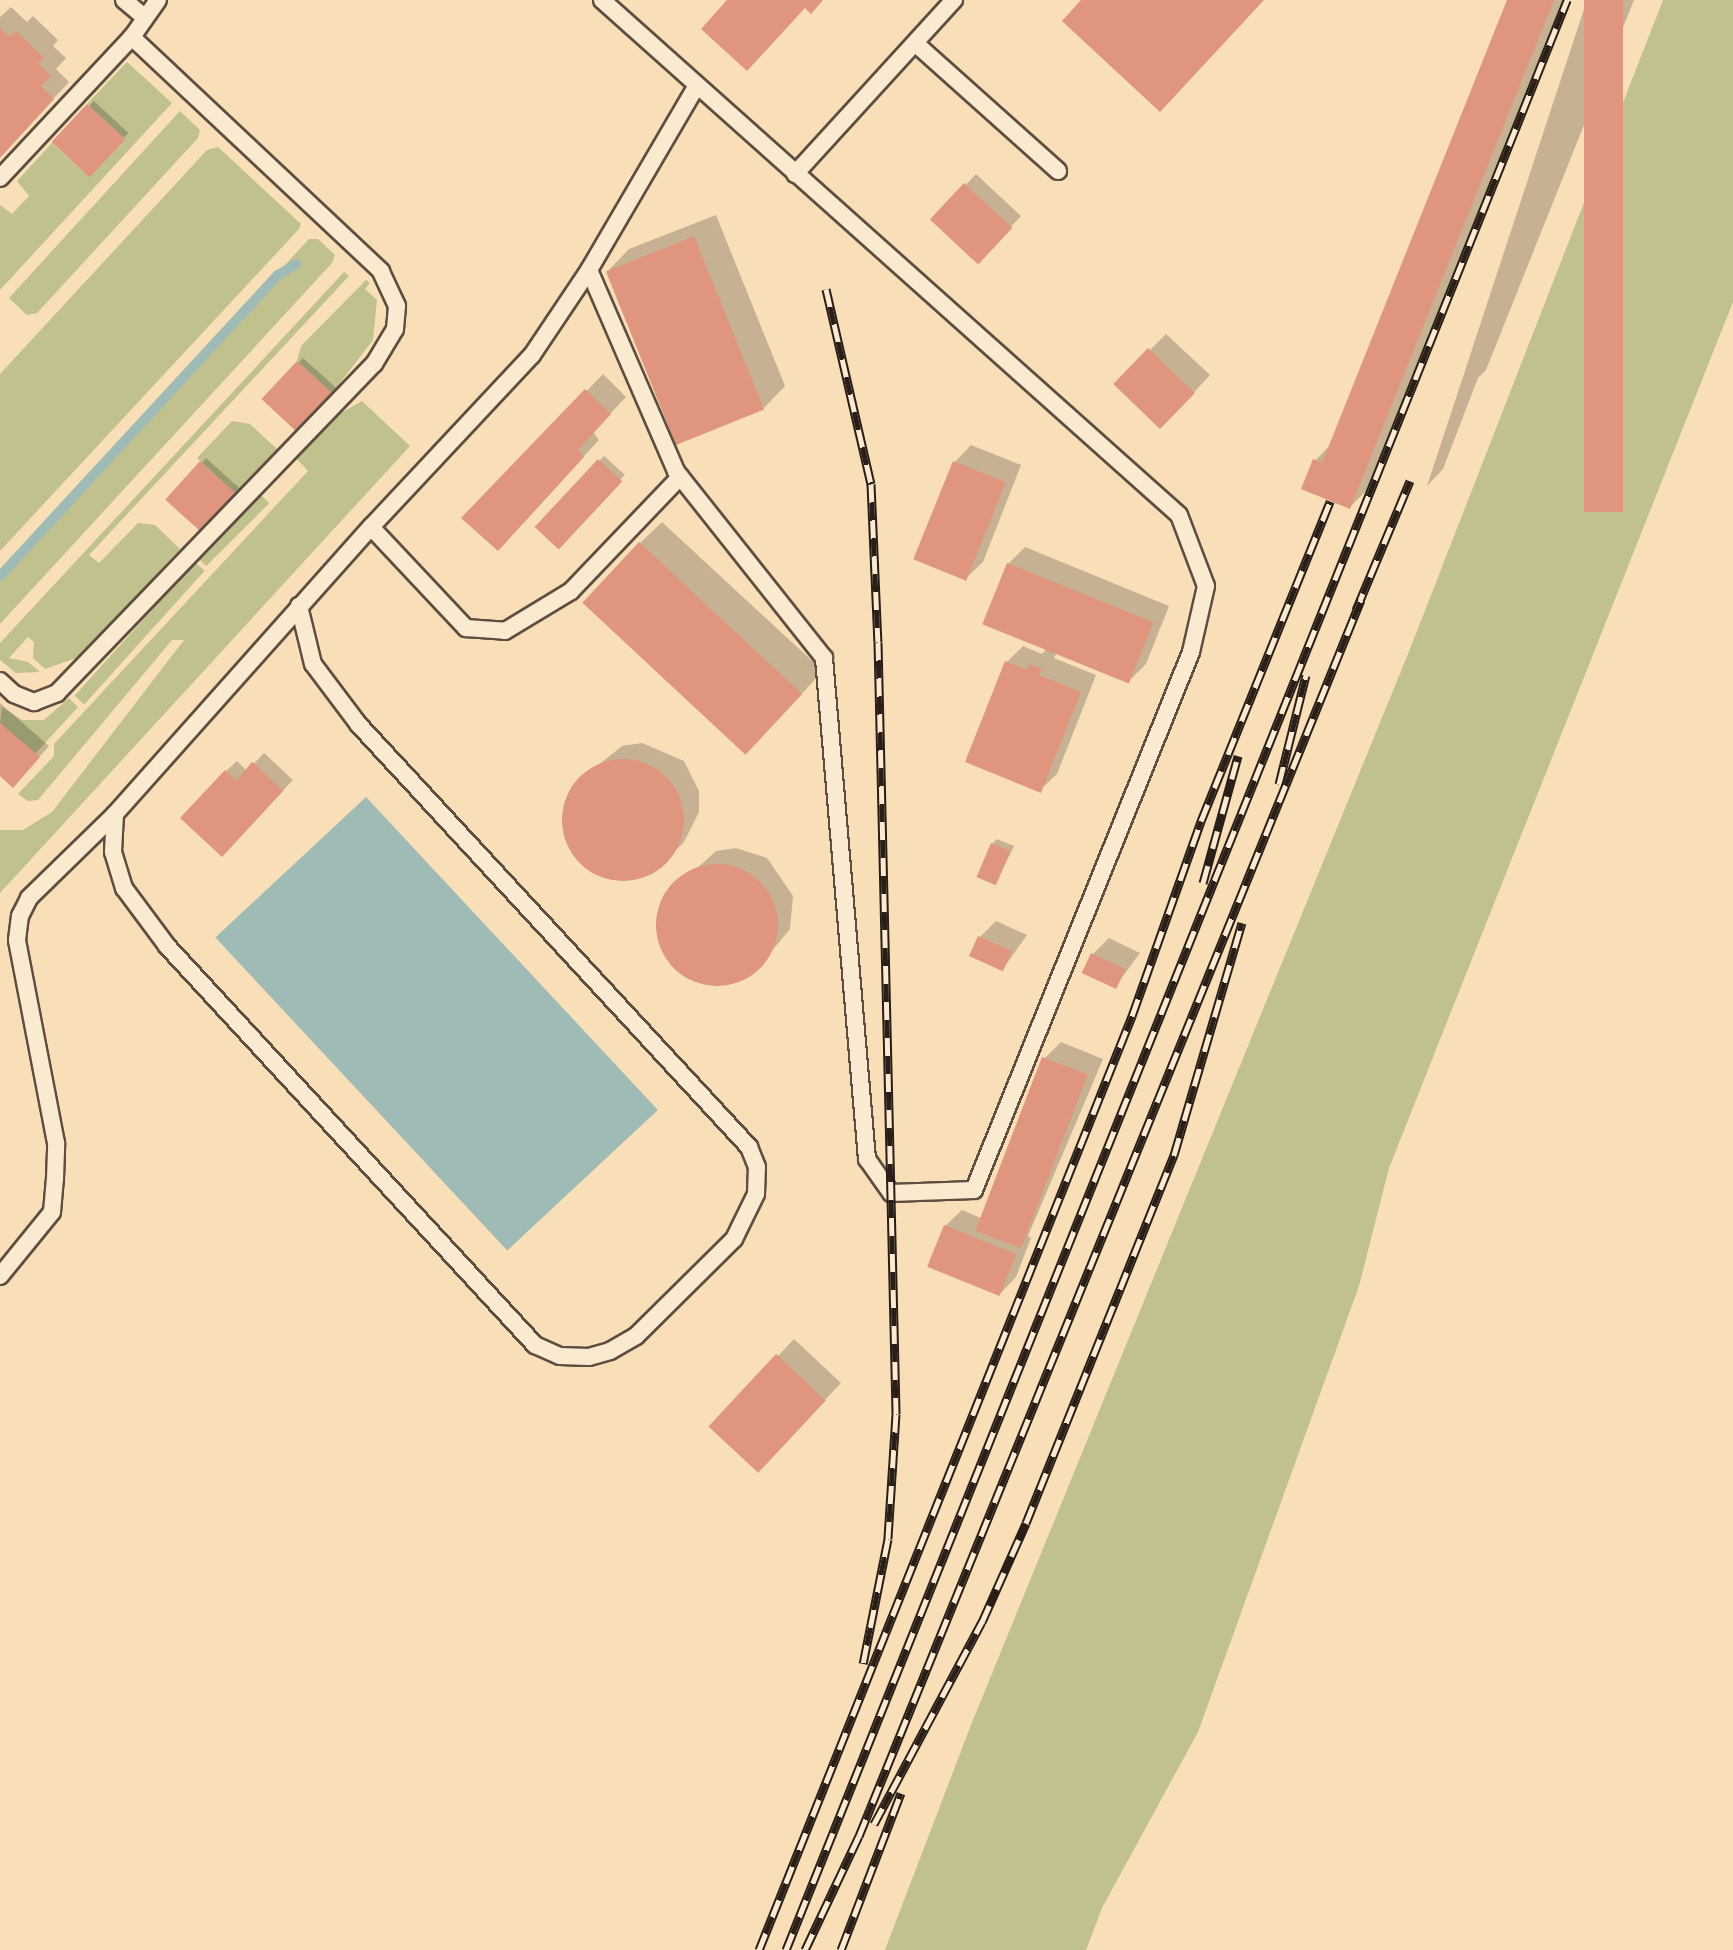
<!DOCTYPE html>
<style>
body{margin:0}
#map{position:relative;width:1733px;height:1950px;overflow:hidden;background:#f8dfb7;font-family:Vollkorn,serif}
div>[style]{position:absolute}
.green>*{inset:0;background:#c0c18c;transform-origin:0 0}
.water>*{inset:0;background:#a0bbb6;transform-origin:0 0}
.shadow>*{inset:0;background:#0003;transform-origin:0 0}
.stream>*{height:10px;margin:-5px;padding:0 5px;transform-origin:5px;border-radius:5px;background:#a0bbb6}
.building>*{inset:0;background:#df957e;transform-origin:0 0}
.round{border-radius:50%}
.roads{filter:drop-shadow(2px 0 #5e4e40) drop-shadow(-2px 0 #5e4e40) drop-shadow(0 2px #5e4e40) drop-shadow(0 -2px #5e4e40)}
.lane>*{height:16px;margin:-8px;padding:0 8px;transform-origin:8px;border-radius:8px;background:#faead0}
.rail>*{height:9px;margin-top:-4.5px;transform-origin:0;background:repeating-linear-gradient(90deg,#faead0 0 18px,#2a1e18 0 36px);box-sizing:border-box;border-block:2px solid #2a1e18}
span{translate:-50% -50%;white-space:nowrap;text-align:center;line-height:1.15;-webkit-text-stroke:7px #faead0;paint-order:stroke}
</style>
<div id="map">
<div class="green">
<div style="clip-path:polygon(1663px 0,1733px 0,1733px 302px,1389px 1168px,1359px 1286px,1198px 1732px,1102px 1908px,1086px 1950px,885px 1950px,971px 1725px,1410px 649px)"></div>
<div style="clip-path:polygon(127px 62px,172px 103px,0 290px,0 205px,12px 214px,29px 196px,17px 181px,52px 143px,89px 177px,125px 139px,87px 104px)"></div>
<div style="clip-path:polygon(180px 111px,200px 130px,198px 138px,37px 313px,27px 315px,9px 298px)"></div>
<div style="clip-path:polygon(218px 147px,301px 224px,299px 229px,0 551px,0 374px,207px 150px)"></div>
<div style="clip-path:polygon(309px 239px,318px 239px,335px 255px,332px 263px,0 624px,0 573px)"></div>
<div style="clip-path:polygon(344px 272px,349px 276px,89px 555px,99px 563px,138px 523px,155px 525px,180px 549px,79px 657px,45px 669px,33px 658px,34px 642px,28px 637px,9px 658px,28px 662px,40px 672px,16px 673px,0 660px,0 643px)"></div>
<div style="clip-path:polygon(366px 280px,370px 283px,365px 289px,377px 300px,373px 340px,332px 393px,297px 361px,301px 346px)"></div>
<div style="clip-path:polygon(362px 401px,410px 446px,0 893px,0 830px,23px 830px,52px 812px,184px 640px,172px 640px,38px 800px,28px 801px,18px 794px,54px 756px,54px 744px,308px 471px,295px 457px,334px 417px)"></div>
<div style="clip-path:polygon(232px 421px,250px 424px,277px 449px,235px 493px,197px 458px)"></div>
<div style="left:260px;top:494px;width:13px;height:89px;rotate:45deg"></div>
<div style="left:195px;top:562px;width:13px;height:180px;rotate:42deg"></div>
<div style="clip-path:polygon(69px 698px,78px 707px,35px 754px,0 723px,2px 707px,22px 720px,44px 720px)"></div>
</div>
<div class="water">
<div style="left:366px;top:797px;width:428px;height:206px;rotate:47deg"></div>
</div>
<div class="shadow">
<div style="clip-path:polygon(1509px 0,1566px 0,1366px 491px,1350px 507px,1315px 461px,1332px 443px)"></div>
<div style="clip-path:polygon(1587px 0,1634px 0,1486px 370px,1478px 378px,1443px 469px,1427px 486px)"></div>
<div style="clip-path:polygon(11px 7px,27px 22px,33px 16px,58px 40px,53px 46px,66px 58px,56px 69px,69px 82px,0 156px,0 17px)"></div>
<div style="left:94px;top:101px;width:47px;height:57px;rotate:43deg"></div>
<div style="clip-path:polygon(976px 174px,1021px 216px,988px 252px,932px 220px)"></div>
<div style="clip-path:polygon(716px 215px,785px 386px,764px 408px,608px 271px,629px 249px)"></div>
<div style="clip-path:polygon(1166px 334px,1210px 375px,1178px 410px,1150px 350px)"></div>
<div style="left:303px;top:358px;width:47px;height:57px;rotate:42deg"></div>
<div style="clip-path:polygon(603px 374px,626px 397px,593px 432px,599px 440px,514px 532px,464px 518px)"></div>
<div style="clip-path:polygon(971px 445px,1021px 465px,983px 562px,966px 578px,955px 462px)"></div>
<div style="left:604px;top:456px;width:28px;height:97px;rotate:42deg"></div>
<div style="left:206px;top:458px;width:47px;height:56px;rotate:42deg"></div>
<div style="clip-path:polygon(662px 522px,823px 671px,768px 730px,640px 543px)"></div>
<div style="clip-path:polygon(1025px 547px,1169px 606px,1146px 664px,1129px 681px,1057px 652px,1054px 658px,1096px 675px,1057px 774px,1040px 790px,1007px 662px,1023px 646px,1042px 654px,1047px 648px,1008px 564px)"></div>
<div style="clip-path:polygon(0 703px,49px 746px,24px 774px,0 773px)"></div>
<div style="clip-path:polygon(642px 743px,684px 761px,699px 791px,699px 812px,684px 842px,667px 859px,625px 879px,593px 871px,570px 847px,564px 828px,576px 783px,622px 746px)"></div>
<div style="clip-path:polygon(264px 753px,293px 780px,222px 854px,226px 771px,237px 761px,247px 771px)"></div>
<div style="clip-path:polygon(997px 839px,1014px 846px,996px 883px,992px 844px)"></div>
<div style="clip-path:polygon(736px 848px,767px 858px,793px 896px,790px 929px,761px 964px,719px 984px,686px 976px,671px 962px,658px 932px,663px 899px,716px 851px)"></div>
<div style="clip-path:polygon(996px 921px,1027px 935px,1003px 969px,980px 937px)"></div>
<div style="clip-path:polygon(1109px 938px,1140px 953px,1115px 987px,1093px 954px)"></div>
<div style="clip-path:polygon(1061px 1042px,1103px 1059px,1028px 1236px,1031px 1238px,1016px 1277px,1000px 1294px,945px 1226px,962px 1210px,981px 1218px,1044px 1059px)"></div>
<div style="clip-path:polygon(794px 1339px,841px 1383px,775px 1453px,712px 1427px)"></div>
</div>
<div class="stream">
<div style="left:0;top:576px;width:410px;rotate:-47.3deg"></div>
<div style="left:278px;top:275px;width:21px;rotate:-31deg"></div>
</div>
<div class="building">
<div style="clip-path:polygon(727px 0,823px 0,811px 14px,805px 8px,747px 71px,701px 29px)"></div>
<div style="clip-path:polygon(1081px 0,1264px 0,1160px 112px,1062px 21px)"></div>
<div style="clip-path:polygon(1507px 0,1554px 0,1350px 509px,1301px 489px,1313px 459px,1322px 463px)"></div>
<div style="left:1584px;top:0;width:39px;height:512px"></div>
<div style="clip-path:polygon(0 28px,10px 37px,16px 31px,44px 58px,38px 63px,51px 76px,41px 86px,54px 99px,0 158px)"></div>
<div style="left:87px;top:104px;width:52px;height:52px;rotate:43deg"></div>
<div style="left:964px;top:183px;width:66px;height:50px;rotate:43deg"></div>
<div style="left:694px;top:236px;width:187px;height:95px;rotate:68deg"></div>
<div style="left:1148px;top:348px;width:65px;height:50px;rotate:44deg"></div>
<div style="left:297px;top:361px;width:52px;height:52px;rotate:43deg"></div>
<div style="clip-path:polygon(585px 389px,611px 414px,578px 450px,584px 457px,498px 551px,461px 518px)"></div>
<div style="left:598px;top:459px;width:33px;height:93px;rotate:43deg"></div>
<div style="left:200px;top:461px;width:51px;height:52px;rotate:42deg"></div>
<div style="left:953px;top:461px;width:57px;height:106px;rotate:22deg"></div>
<div style="left:639px;top:542px;width:223px;height:83px;rotate:43deg"></div>
<div style="left:1007px;top:563px;width:158px;height:66px;rotate:22deg"></div>
<div style="clip-path:polygon(1005px 661px,1027px 670px,1029px 664px,1042px 669px,1039px 675px,1081px 692px,1041px 793px,965px 762px)"></div>
<div style="clip-path:polygon(0 723px,40px 757px,13px 788px,0 776px)"></div>
<div class="round" style="left:562px;top:759px;width:122px;height:122px"></div>
<div style="clip-path:polygon(252px 762px,283px 791px,222px 857px,180px 818px,225px 770px,236px 781px)"></div>
<div style="left:991px;top:843px;width:21px;height:37px;rotate:23deg"></div>
<div class="round" style="left:656px;top:864px;width:122px;height:122px"></div>
<div style="left:978px;top:936px;width:37px;height:22px;rotate:24deg"></div>
<div style="left:1091px;top:953px;width:38px;height:22px;rotate:25deg"></div>
<div style="left:1042px;top:1057px;width:49px;height:186px;rotate:21deg"></div>
<div style="left:944px;top:1225px;width:78px;height:45px;rotate:22deg"></div>
<div style="left:776px;top:1354px;width:68px;height:99px;rotate:43deg"></div>
</div>
<div class="roads">
<div class="lane">
<div style="left:124px;top:0;width:25px;rotate:40deg"></div>
<div style="left:602px;top:0;width:773px;rotate:41.75deg"></div>
<div style="left:1179px;top:515px;width:76px;rotate:69.2deg"></div>
<div style="left:1206px;top:586px;width:68px;rotate:102.8deg"></div>
<div style="left:1191px;top:652px;width:580px;rotate:111.97deg"></div>
<div style="left:974px;top:1190px;width:83px;rotate:177.9deg"></div>
<div style="left:891px;top:1193px;width:42px;rotate:-125.2deg"></div>
<div style="left:867px;top:1159px;width:503px;rotate:-94.91deg"></div>
<div style="left:824px;top:658px;width:238px;rotate:-128.4deg"></div>
<div style="left:676px;top:471px;width:219px;rotate:-113.4deg"></div>
<div style="left:589px;top:270px;width:212px;rotate:-59.7deg"></div>
<div style="left:915px;top:43px;width:192px;rotate:41.8deg"></div>
<div style="left:795px;top:174px;width:236px;rotate:-47.6deg"></div>
<div style="left:0;top:178px;width:193px;rotate:-46.9deg"></div>
<div style="left:132px;top:37px;width:45px;rotate:-54.9deg"></div>
<div style="left:589px;top:270px;width:102px;rotate:123.8deg"></div>
<div style="left:532px;top:355px;width:236px;rotate:133.1deg"></div>
<div style="left:371px;top:527px;width:139px;rotate:46.8deg"></div>
<div style="left:466px;top:628px;width:39px;rotate:4deg"></div>
<div style="left:505px;top:631px;width:77px;rotate:-31.2deg"></div>
<div style="left:571px;top:591px;width:158px;rotate:-46.3deg"></div>
<div style="left:0;top:681px;width:19px;rotate:43deg"></div>
<div style="left:14px;top:694px;width:22px;rotate:22deg"></div>
<div style="left:34px;top:702px;width:25px;rotate:-21deg"></div>
<div style="left:57px;top:693px;width:457px;rotate:-46.1deg"></div>
<div style="left:374px;top:364px;width:41px;rotate:-59deg"></div>
<div style="left:395px;top:329px;width:23px;rotate:-85deg"></div>
<div style="left:397px;top:306px;width:38px;rotate:-115deg"></div>
<div style="left:381px;top:271px;width:342px;rotate:-136.8deg"></div>
<div style="left:115px;top:814px;width:38px;rotate:93deg"></div>
<div style="left:113px;top:852px;width:38px;rotate:73deg"></div>
<div style="left:124px;top:888px;width:72px;rotate:53.4deg"></div>
<div style="left:167px;top:946px;width:543px;rotate:47.31deg"></div>
<div style="left:535px;top:1345px;width:27px;rotate:24deg"></div>
<div style="left:560px;top:1356px;width:29px;rotate:2deg"></div>
<div style="left:589px;top:1357px;width:22px;rotate:-16deg"></div>
<div style="left:610px;top:1351px;width:30px;rotate:-30deg"></div>
<div style="left:636px;top:1336px;width:138px;rotate:-44.7deg"></div>
<div style="left:734px;top:1239px;width:50px;rotate:-63.9deg"></div>
<div style="left:756px;top:1194px;width:27px;rotate:-88deg"></div>
<div style="left:757px;top:1167px;width:22px;rotate:-112deg"></div>
<div style="left:749px;top:1147px;width:575px;rotate:-132.74deg"></div>
<div style="left:359px;top:725px;width:76px;rotate:-127deg"></div>
<div style="left:313px;top:664px;width:60px;rotate:-103.6deg"></div>
<div style="left:0;top:1276px;width:82px;rotate:-50.9deg"></div>
<div style="left:52px;top:1212px;width:33px;rotate:-85deg"></div>
<div style="left:55px;top:1179px;width:36px;rotate:-88deg"></div>
<div style="left:56px;top:1143px;width:207px;rotate:-100.9deg"></div>
<div style="left:17px;top:940px;width:24px;rotate:-83deg"></div>
<div style="left:20px;top:916px;width:20px;rotate:-63deg"></div>
<div style="left:29px;top:898px;width:120px;rotate:-44.3deg"></div>
<div style="left:115px;top:814px;width:385px;rotate:-48.3deg"></div>
</div>
</div>
<div class="rail">
<div style="left:826px;top:289px;width:200px;rotate:77deg"></div>
<div style="left:871px;top:484px;width:158px;rotate:87.5deg"></div>
<div style="left:878px;top:642px;width:772px;rotate:88.66deg"></div>
<div style="left:896px;top:1414px;width:125px;rotate:93.7deg"></div>
<div style="left:888px;top:1539px;width:127px;rotate:101.3deg"></div>
<div style="left:1356px;top:610px;width:140px;rotate:-67.3deg"></div>
<div style="left:1279px;top:784px;width:112px;rotate:-76.1deg"></div>
<div style="left:1203px;top:883px;width:132px;rotate:-74.6deg"></div>
<div style="left:874px;top:1824px;width:229px;rotate:-61.9deg"></div>
<div style="left:982px;top:1622px;width:108px;rotate:-66deg"></div>
<div style="left:1026px;top:1523px;width:397px;rotate:-68.1deg"></div>
<div style="left:1174px;top:1155px;width:242px;rotate:-73.7deg"></div>
<div style="left:759px;top:1950px;width:1006px;rotate:-68.23deg"></div>
<div style="left:1132px;top:1016px;width:207px;rotate:-70.5deg"></div>
<div style="left:1201px;top:821px;width:345px;rotate:-68deg"></div>
<div style="left:786px;top:1950px;width:2101px;rotate:-68.17deg"></div>
<div style="left:805px;top:1950px;width:126px;rotate:-64.7deg"></div>
<div style="left:859px;top:1836px;width:1334px;rotate:-67.9deg"></div>
<div style="left:841px;top:1950px;width:168px;rotate:-69.1deg"></div>
</div>
</div>
